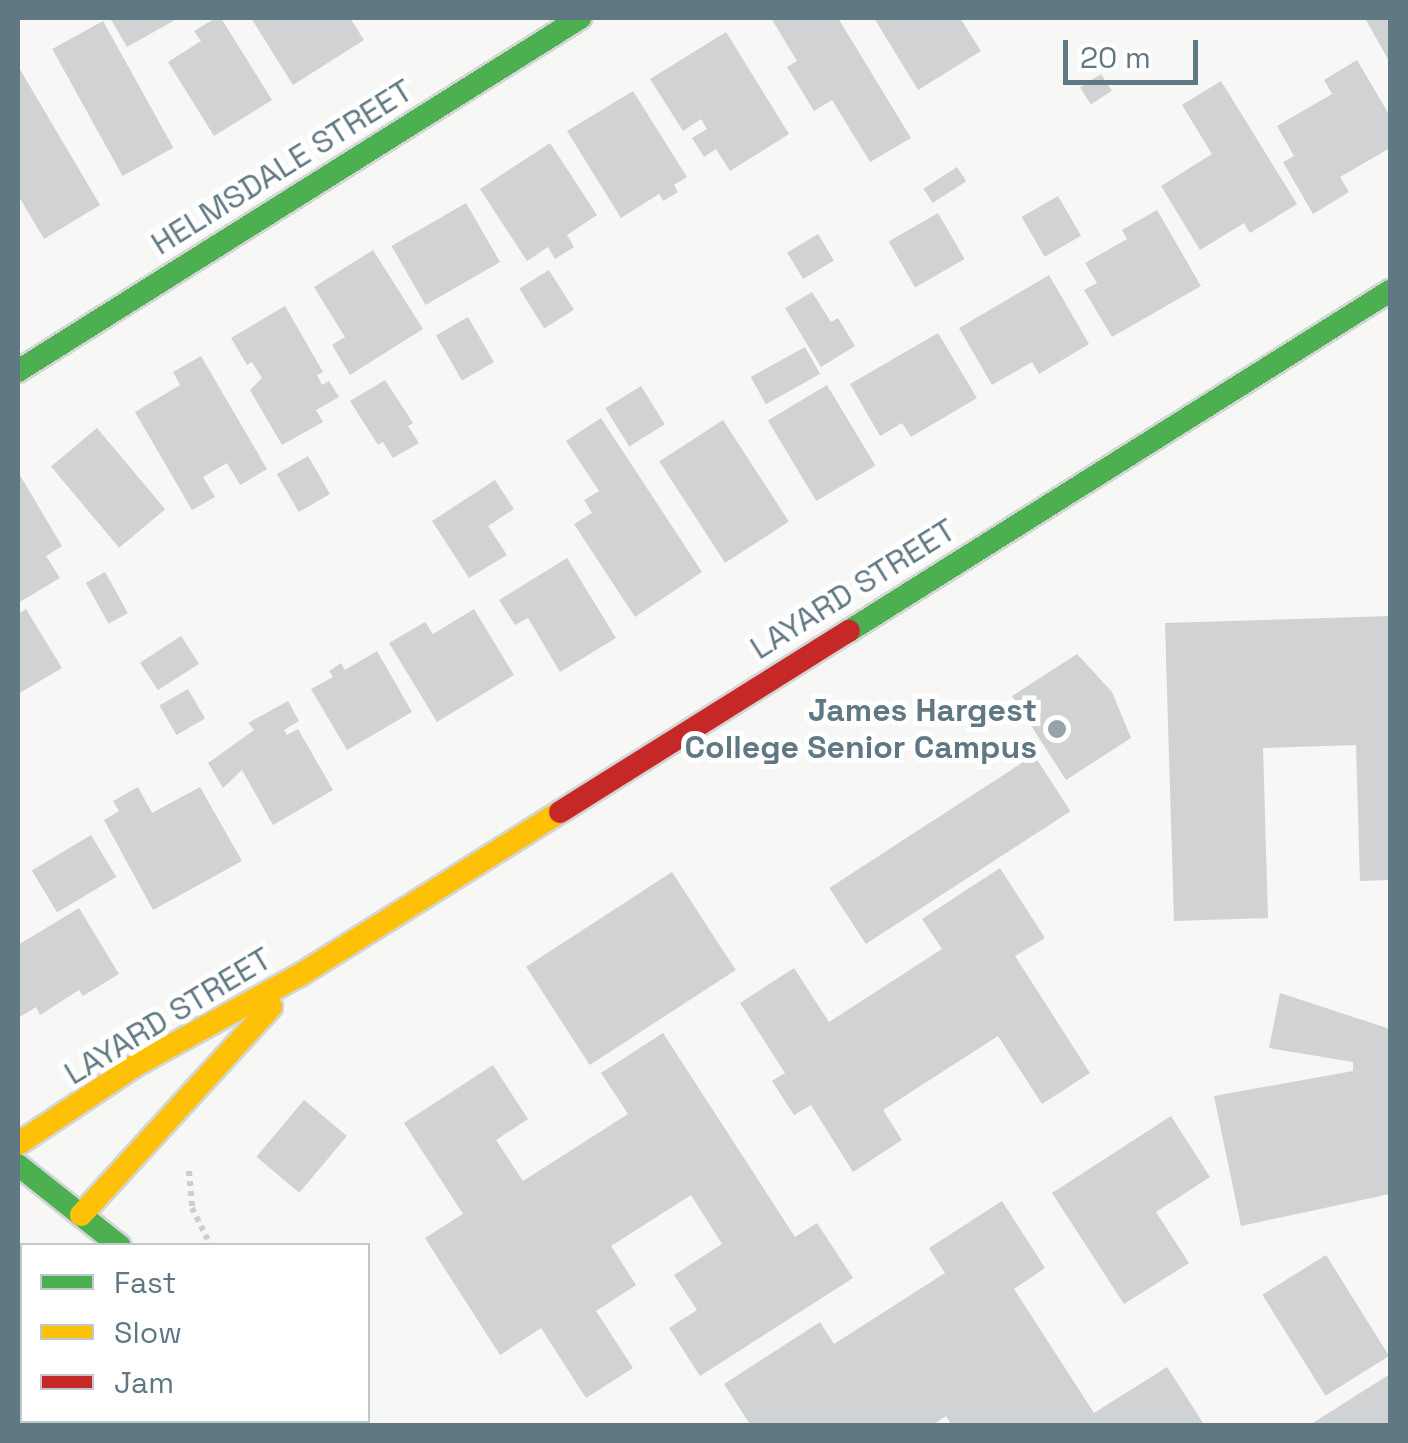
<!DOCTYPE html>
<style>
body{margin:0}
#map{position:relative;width:1408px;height:1443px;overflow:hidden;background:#f7f7f6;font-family:"Space Grotesk",sans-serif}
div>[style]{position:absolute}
.building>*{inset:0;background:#d0d2d3;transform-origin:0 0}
.path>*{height:6px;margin-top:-3px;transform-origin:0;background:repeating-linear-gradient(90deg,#cccecf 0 5px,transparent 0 10px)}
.roads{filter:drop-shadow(2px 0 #d4d5d5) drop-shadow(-2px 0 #d4d5d5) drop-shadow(0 2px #d4d5d5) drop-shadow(0 -2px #d4d5d5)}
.fast>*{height:22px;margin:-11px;padding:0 11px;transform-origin:11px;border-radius:11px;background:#4caf50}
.slow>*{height:22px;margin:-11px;padding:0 11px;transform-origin:11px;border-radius:11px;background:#ffc107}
.jam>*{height:22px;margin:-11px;padding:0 11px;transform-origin:11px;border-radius:11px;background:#c62828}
.dots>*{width:28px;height:28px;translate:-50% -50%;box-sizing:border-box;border:5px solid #fff;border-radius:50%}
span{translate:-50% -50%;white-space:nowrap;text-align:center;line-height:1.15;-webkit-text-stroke:10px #fff;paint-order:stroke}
.street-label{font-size:32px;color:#607883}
.poi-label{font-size:32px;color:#607883;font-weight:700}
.right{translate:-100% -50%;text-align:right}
.frame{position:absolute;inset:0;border:20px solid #607883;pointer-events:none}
.legend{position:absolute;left:20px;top:1243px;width:350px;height:180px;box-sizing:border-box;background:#fff;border:2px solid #bfc9cd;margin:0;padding:12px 18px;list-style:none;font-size:30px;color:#607883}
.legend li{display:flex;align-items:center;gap:20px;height:50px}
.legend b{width:50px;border:2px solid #bfc9cd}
.scale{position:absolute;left:1063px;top:40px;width:135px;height:45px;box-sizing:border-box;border:5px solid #607883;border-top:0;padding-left:12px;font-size:30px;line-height:35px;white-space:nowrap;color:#607883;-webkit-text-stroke:8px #fff;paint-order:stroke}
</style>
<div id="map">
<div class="building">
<div style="clip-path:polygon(110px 18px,173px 18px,175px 20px,127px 47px)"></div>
<div style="clip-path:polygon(216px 18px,221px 18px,272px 100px,214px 136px,168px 62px,201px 41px,194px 31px)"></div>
<div style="clip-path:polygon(251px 18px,350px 18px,364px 40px,293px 85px)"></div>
<div style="clip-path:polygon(771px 18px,838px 18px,911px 138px,870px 162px,832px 100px,814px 111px,787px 67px,797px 61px)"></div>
<div style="clip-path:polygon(874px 18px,960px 18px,981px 51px,918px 90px)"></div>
<div style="clip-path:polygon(1365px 18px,1390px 18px,1390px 63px)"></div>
<div style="left:103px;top:21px;width:145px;height:58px;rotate:61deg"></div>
<div style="clip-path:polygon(726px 32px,789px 134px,730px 171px,716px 149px,704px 157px,692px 138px,707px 129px,701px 119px,683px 131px,650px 79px)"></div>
<div style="clip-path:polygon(1357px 60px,1390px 116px,1390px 148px,1340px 177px,1349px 192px,1313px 214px,1283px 162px,1294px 156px,1277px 126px,1332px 94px,1324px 80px)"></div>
<div style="clip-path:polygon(18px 66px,100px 205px,44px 239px,18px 195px)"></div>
<div style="left:1101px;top:74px;width:20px;height:25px;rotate:57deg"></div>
<div style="clip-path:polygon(1221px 81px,1297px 204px,1250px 233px,1244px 223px,1200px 250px,1161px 186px,1212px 154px,1182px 105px)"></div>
<div style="clip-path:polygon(633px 91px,687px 177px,674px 185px,678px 192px,663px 201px,659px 194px,621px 218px,567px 131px)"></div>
<div style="clip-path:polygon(550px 143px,597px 215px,567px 235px,574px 247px,555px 259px,548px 247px,527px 261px,480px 189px)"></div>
<div style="left:957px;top:167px;width:17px;height:40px;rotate:57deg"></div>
<div style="left:1058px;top:196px;width:46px;height:42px;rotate:60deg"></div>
<div style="left:466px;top:203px;width:68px;height:86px;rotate:60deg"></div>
<div style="clip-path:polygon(1157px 210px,1201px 286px,1112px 337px,1084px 290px,1097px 283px,1085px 263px,1127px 239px,1122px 230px)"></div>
<div style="left:938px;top:213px;width:53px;height:57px;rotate:60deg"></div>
<div style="left:818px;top:234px;width:31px;height:36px;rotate:59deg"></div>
<div style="clip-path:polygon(373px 250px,423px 329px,350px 375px,332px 345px,345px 337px,314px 287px)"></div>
<div style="left:549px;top:270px;width:47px;height:35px;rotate:58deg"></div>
<div style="clip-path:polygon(1049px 275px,1089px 344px,1039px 374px,1032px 362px,992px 385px,959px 328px)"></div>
<div style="clip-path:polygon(812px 292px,831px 322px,838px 318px,855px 346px,821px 367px,785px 308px)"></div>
<div style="clip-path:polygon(285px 306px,323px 372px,317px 375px,322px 385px,329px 381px,339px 397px,316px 410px,323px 422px,282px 445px,250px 390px,262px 378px,252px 362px,247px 365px,231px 338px)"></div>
<div style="left:468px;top:317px;width:52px;height:37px;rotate:60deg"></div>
<div style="clip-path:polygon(938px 333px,977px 398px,911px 437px,902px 423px,880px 436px,850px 384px)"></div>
<div style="left:805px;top:347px;width:31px;height:62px;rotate:61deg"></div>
<div style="clip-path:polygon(201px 356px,267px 469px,240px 485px,227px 463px,203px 477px,215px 497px,192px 510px,135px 412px,180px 385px,173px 372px)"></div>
<div style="clip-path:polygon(385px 380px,413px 423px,408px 426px,419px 443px,393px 458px,383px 442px,378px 445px,350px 401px)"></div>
<div style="left:827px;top:385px;width:94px;height:69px;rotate:59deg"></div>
<div style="left:641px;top:386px;width:45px;height:42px;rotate:58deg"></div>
<div style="clip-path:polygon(601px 418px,702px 572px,635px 617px,574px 524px,592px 513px,584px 500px,599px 491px,566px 441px)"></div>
<div style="left:723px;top:420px;width:121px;height:76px;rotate:57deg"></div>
<div style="left:97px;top:428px;width:106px;height:60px;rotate:50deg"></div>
<div style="left:308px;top:456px;width:44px;height:36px;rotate:60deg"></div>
<div style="clip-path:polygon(18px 472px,62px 546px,46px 556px,60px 578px,18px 603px)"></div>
<div style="clip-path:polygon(495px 480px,514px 509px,488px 526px,507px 555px,469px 578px,432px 521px)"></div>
<div style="clip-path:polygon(567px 558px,616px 638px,560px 672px,528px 618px,515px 625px,499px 600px)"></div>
<div style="left:105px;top:572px;width:47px;height:22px;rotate:61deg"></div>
<div style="clip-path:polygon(26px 609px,62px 668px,18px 694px,18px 614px)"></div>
<div style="clip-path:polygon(474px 609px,514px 675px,437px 722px,389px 643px,425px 622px,433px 634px)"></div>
<div style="clip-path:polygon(1390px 616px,1390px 880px,1360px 881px,1356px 745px,1263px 748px,1268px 918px,1174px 921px,1165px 623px)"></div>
<div style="left:181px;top:636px;width:33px;height:49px;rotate:57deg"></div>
<div style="clip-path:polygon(377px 651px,412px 712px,347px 750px,311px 689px,333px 677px,329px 671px,341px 663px,345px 670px)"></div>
<div style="clip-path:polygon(1077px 654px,1112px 692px,1131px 738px,1066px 780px,1012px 696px)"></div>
<div style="left:188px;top:689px;width:34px;height:33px;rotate:60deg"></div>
<div style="clip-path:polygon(288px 701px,299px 721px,284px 730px,287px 735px,298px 729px,333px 790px,273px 825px,242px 770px,223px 788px,208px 763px,254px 730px,248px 723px)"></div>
<div style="left:1034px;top:755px;width:67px;height:244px;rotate:57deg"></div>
<div style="clip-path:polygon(138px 787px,152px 813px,200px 787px,242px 861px,153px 910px,104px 820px,119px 811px,113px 801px)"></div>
<div style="left:91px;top:835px;width:49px;height:69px;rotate:59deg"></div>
<div style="clip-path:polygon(1000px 868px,1045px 938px,1015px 956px,1090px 1073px,1042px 1104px,998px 1036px,883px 1110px,902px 1140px,853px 1172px,811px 1105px,794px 1115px,772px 1081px,785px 1073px,740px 1003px,794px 968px,829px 1022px,942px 949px,922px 919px)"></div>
<div style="left:672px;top:872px;width:117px;height:174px;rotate:57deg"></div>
<div style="clip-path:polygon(79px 908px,119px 974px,83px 996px,79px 990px,40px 1015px,36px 1007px,18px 1018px,18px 945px)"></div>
<div style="clip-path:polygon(1280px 993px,1390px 1029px,1390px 1194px,1241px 1226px,1214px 1096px,1353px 1071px,1353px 1062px,1269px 1048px)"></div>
<div style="clip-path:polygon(663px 1033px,795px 1237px,817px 1223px,853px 1278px,700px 1376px,669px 1328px,697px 1310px,674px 1275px,722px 1244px,691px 1195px,611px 1246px,636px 1285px,596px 1311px,633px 1368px,586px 1398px,541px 1328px,500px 1355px,425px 1238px,463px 1214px,404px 1123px,493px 1065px,528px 1119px,496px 1140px,523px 1181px,628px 1114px,601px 1073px)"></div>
<div style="left:304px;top:1100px;width:56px;height:74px;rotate:40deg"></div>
<div style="clip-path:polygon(1171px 1116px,1210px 1177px,1156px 1212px,1189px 1263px,1124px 1304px,1052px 1193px)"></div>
<div style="clip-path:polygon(1002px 1201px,1045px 1268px,1014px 1289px,1094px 1413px,1167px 1367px,1205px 1426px,952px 1426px,946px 1416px,931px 1426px,751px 1426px,724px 1384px,820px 1322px,834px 1344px,945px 1273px,929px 1248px)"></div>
<div style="left:1326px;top:1255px;width:119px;height:75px;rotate:58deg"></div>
<div style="clip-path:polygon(18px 1359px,22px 1363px,22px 1420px,49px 1420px,49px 1426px,18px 1426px)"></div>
<div style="clip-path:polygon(1390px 1374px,1390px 1426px,1308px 1426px)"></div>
<div style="left:102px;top:1420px;width:67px;height:8px"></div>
</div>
<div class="path">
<div style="left:189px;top:1171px;width:37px;rotate:85deg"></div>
<div style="left:192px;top:1208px;width:42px;rotate:63.4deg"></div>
</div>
<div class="roads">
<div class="fast">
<div style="left:18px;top:371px;width:664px;rotate:-32.13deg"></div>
<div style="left:849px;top:631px;width:639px;rotate:-32.15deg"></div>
<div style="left:18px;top:1165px;width:130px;rotate:38.5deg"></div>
<div style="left:337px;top:1420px;width:9px;rotate:41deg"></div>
</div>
<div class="slow">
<div style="left:18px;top:1144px;width:142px;rotate:-33.8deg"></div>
<div style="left:136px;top:1065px;width:187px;rotate:-28.8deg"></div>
<div style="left:300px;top:975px;width:307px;rotate:-32.1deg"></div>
<div style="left:81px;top:1215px;width:282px;rotate:-47.6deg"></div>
</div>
<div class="jam">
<div style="left:560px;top:812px;width:341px;rotate:-32.1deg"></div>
</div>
</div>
<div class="dots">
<div style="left:1057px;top:729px;background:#95a4ab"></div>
</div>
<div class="street-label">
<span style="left:282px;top:167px;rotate:-32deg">HELMSDALE STREET</span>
<span style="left:853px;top:589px;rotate:-32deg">LAYARD STREET</span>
<span style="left:168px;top:1016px;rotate:-31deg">LAYARD STREET</span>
</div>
<div class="poi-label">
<span class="right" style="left:1037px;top:729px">James Hargest<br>College Senior Campus</span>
</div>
<div class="frame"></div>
<ul class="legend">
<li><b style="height:12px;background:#4caf50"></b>Fast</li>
<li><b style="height:12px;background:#ffc107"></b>Slow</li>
<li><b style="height:12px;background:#c62828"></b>Jam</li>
</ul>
<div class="scale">20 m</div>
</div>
